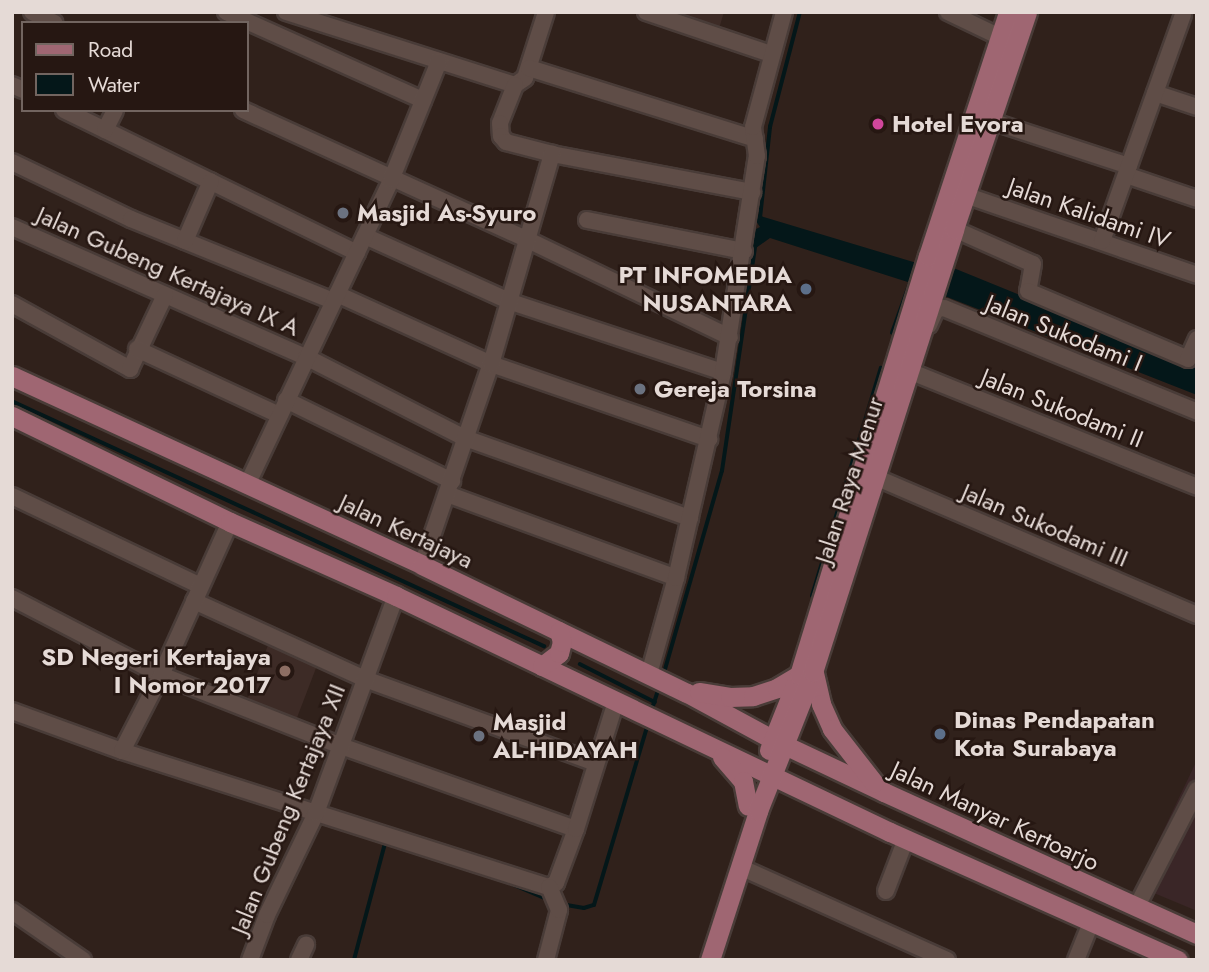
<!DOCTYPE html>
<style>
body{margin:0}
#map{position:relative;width:1209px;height:972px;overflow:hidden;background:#30211b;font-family:Jost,sans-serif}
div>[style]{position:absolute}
.commercial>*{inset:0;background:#3a2627}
.education>*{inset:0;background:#3d2b26;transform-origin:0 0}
.water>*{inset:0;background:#041719}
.stream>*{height:3.5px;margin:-1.75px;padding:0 1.75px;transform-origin:1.75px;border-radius:1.75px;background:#041719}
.roads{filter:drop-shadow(2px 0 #493c38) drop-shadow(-2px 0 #493c38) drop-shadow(0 2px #493c38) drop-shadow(0 -2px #493c38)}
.minor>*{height:16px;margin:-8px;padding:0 8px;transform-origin:8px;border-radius:8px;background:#5f4d47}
.major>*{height:19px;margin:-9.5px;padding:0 9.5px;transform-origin:9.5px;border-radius:9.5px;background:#9f6672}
.dots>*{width:19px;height:19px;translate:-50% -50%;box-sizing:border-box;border:4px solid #261712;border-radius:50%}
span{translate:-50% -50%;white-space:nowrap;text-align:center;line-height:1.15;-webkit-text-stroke:5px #261712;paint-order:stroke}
.poi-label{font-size:24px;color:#e5dad6;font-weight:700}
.left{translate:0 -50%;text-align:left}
.right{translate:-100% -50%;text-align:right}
.street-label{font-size:24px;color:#e5dad6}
.frame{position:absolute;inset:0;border:14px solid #e5dad6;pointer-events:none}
.legend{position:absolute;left:21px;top:21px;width:228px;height:91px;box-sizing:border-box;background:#261712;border:2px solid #726560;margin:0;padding:9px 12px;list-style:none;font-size:21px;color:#e5dad6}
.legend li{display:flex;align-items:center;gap:14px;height:35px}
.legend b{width:35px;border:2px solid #726560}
</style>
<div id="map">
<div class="commercial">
<div style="clip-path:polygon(1197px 760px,1197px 911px,1137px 886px)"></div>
</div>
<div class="education">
<div style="clip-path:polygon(662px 12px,724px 12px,718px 32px)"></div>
<div style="left:270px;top:640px;width:53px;height:69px;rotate:21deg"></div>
</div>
<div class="water">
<div style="clip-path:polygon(757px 215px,920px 264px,956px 269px,1197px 367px,1197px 395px,914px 284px,770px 238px,753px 250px,754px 230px,760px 227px,756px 221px)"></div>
</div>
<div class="stream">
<div style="left:760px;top:218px;width:92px;rotate:-83.7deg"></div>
<div style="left:770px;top:127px;width:119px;rotate:-75.4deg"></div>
<div style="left:892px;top:333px;width:56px;rotate:-70.3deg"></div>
<div style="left:12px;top:401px;width:586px;rotate:24.73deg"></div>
<div style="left:812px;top:596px;width:238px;rotate:-73.2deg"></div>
<div style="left:580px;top:664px;width:84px;rotate:26.9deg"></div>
<div style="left:664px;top:673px;width:210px;rotate:-74deg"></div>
<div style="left:722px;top:471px;width:226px;rotate:-81.6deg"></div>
<div style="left:652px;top:709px;width:23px;rotate:-72deg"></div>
<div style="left:503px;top:880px;width:48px;rotate:23.4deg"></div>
<div style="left:561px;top:904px;width:23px;rotate:10deg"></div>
<div style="left:584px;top:908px;width:10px;rotate:-17deg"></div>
<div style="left:594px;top:905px;width:189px;rotate:-73.4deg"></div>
<div style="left:354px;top:960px;width:124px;rotate:-75.1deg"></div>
</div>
<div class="roads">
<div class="minor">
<div style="left:32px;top:12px;width:25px;rotate:26deg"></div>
<div style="left:226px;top:12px;width:216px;rotate:24.1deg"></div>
<div style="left:286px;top:12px;width:240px;rotate:17.7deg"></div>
<div style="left:515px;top:85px;width:12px;rotate:-35deg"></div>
<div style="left:525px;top:78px;width:69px;rotate:-72.3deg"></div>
<div style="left:646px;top:12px;width:132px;rotate:18.6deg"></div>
<div style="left:948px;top:12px;width:58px;rotate:25.7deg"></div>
<div style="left:529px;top:68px;width:237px;rotate:17.4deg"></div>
<div style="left:12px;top:85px;width:12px;rotate:24deg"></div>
<div style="left:515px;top:85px;width:41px;rotate:111.5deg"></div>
<div style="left:500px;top:123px;width:13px;rotate:86deg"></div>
<div style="left:501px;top:136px;width:8px;rotate:50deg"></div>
<div style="left:506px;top:142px;width:48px;rotate:14.6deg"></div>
<div style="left:552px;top:154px;width:204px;rotate:10.8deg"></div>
<div style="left:1155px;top:93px;width:44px;rotate:18.4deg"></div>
<div style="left:64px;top:110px;width:326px;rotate:26deg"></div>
<div style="left:243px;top:110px;width:313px;rotate:24.5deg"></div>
<div style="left:528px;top:240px;width:224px;rotate:25.7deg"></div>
<div style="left:991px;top:121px;width:145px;rotate:18.1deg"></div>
<div style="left:105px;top:130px;width:22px;rotate:-63deg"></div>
<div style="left:12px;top:162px;width:132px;rotate:25.6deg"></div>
<div style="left:131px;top:219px;width:218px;rotate:22.1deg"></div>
<div style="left:1126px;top:175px;width:75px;rotate:18.7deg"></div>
<div style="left:965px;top:195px;width:245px;rotate:19deg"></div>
<div style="left:587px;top:220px;width:160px;rotate:11.2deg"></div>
<div style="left:12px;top:227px;width:321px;rotate:23.9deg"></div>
<div style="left:306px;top:357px;width:178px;rotate:27deg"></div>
<div style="left:465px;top:438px;width:239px;rotate:19.6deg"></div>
<div style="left:954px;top:229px;width:86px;rotate:23.9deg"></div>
<div style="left:1033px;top:264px;width:27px;rotate:100deg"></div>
<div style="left:1028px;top:291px;width:174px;rotate:23deg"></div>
<div style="left:1188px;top:359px;width:22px;rotate:-66deg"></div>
<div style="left:365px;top:236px;width:160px;rotate:24.3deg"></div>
<div style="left:511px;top:302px;width:223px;rotate:18.3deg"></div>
<div style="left:185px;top:241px;width:65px;rotate:-66.6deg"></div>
<div style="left:1102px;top:241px;width:240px;rotate:-70.3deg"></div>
<div style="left:337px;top:294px;width:169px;rotate:24.4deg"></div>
<div style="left:491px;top:364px;width:231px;rotate:19deg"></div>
<div style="left:12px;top:304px;width:135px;rotate:28.8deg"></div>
<div style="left:130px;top:369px;width:82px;rotate:-64.7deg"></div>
<div style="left:929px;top:325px;width:17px;rotate:-66deg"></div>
<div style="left:936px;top:309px;width:8px;rotate:-7deg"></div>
<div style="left:944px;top:308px;width:274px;rotate:22.3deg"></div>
<div style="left:137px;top:349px;width:157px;rotate:24.9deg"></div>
<div style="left:909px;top:371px;width:310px;rotate:21.9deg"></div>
<div style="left:286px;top:400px;width:185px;rotate:26deg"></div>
<div style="left:875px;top:477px;width:350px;rotate:23.2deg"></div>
<div style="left:247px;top:485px;width:337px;rotate:-64.7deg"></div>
<div style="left:391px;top:180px;width:128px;rotate:-68deg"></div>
<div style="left:447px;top:494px;width:244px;rotate:20.1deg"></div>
<div style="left:12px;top:496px;width:209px;rotate:25.5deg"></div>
<div style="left:422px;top:565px;width:213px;rotate:-71.1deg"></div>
<div style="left:491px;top:364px;width:219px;rotate:-73.8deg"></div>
<div style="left:12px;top:598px;width:168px;rotate:27.3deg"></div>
<div style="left:161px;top:675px;width:193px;rotate:21.5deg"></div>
<div style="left:341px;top:746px;width:249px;rotate:19.5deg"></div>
<div style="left:194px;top:601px;width:188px;rotate:24.5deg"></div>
<div style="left:365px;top:679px;width:246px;rotate:20deg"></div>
<div style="left:649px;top:674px;width:100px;rotate:-74.3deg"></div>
<div style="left:676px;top:578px;width:211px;rotate:-77.1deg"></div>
<div style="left:723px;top:372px;width:219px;rotate:-81.1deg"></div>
<div style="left:757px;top:156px;width:29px;rotate:-98deg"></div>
<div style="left:753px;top:127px;width:119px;rotate:-74.9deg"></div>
<div style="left:12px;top:711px;width:117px;rotate:20deg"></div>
<div style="left:122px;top:751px;width:448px;rotate:17.7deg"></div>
<div style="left:549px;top:887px;width:8px;rotate:-30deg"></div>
<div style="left:556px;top:883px;width:58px;rotate:-69.7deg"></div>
<div style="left:576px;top:829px;width:134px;rotate:-72.6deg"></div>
<div style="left:122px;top:751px;width:85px;rotate:-62.8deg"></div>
<div style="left:161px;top:675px;width:168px;rotate:-65.7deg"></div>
<div style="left:740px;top:867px;width:227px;rotate:24.2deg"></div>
<div style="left:886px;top:891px;width:56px;rotate:-69deg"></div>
<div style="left:1136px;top:908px;width:133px;rotate:-62.7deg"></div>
<div style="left:12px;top:911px;width:86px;rotate:34.6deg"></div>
<div style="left:250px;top:960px;width:48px;rotate:-69.3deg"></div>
<div style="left:267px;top:915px;width:113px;rotate:-64.3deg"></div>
<div style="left:316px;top:813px;width:231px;rotate:-69.8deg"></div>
<div style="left:299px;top:960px;width:17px;rotate:-65deg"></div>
<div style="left:546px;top:960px;width:52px;rotate:-75.4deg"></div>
<div style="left:559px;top:910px;width:25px;rotate:-113deg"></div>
<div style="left:1076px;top:960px;width:40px;rotate:-68deg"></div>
</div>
<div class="major">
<div style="left:12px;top:376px;width:451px;rotate:24.7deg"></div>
<div style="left:422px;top:565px;width:294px;rotate:25.8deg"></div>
<div style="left:687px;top:693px;width:99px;rotate:28.4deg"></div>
<div style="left:774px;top:740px;width:122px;rotate:25.3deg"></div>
<div style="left:884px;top:792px;width:344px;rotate:24.4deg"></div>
<div style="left:12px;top:416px;width:242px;rotate:25.9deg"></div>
<div style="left:230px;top:522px;width:182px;rotate:24deg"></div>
<div style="left:396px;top:596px;width:547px;rotate:25.54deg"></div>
<div style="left:890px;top:832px;width:315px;rotate:24deg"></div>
<div style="left:542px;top:666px;width:21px;rotate:-37deg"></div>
<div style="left:559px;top:653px;width:11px;rotate:-75deg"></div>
<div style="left:562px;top:642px;width:11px;rotate:-105deg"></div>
<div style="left:814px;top:673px;width:32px;rotate:77deg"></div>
<div style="left:821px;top:704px;width:27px;rotate:66deg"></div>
<div style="left:832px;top:729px;width:68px;rotate:52.1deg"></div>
<div style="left:699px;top:692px;width:31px;rotate:9deg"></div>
<div style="left:730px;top:697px;width:23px;rotate:-2deg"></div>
<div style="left:753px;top:696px;width:25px;rotate:-18deg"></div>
<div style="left:777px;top:688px;width:26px;rotate:-31deg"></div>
<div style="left:769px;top:750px;width:81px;rotate:-68.2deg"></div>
<div style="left:799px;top:675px;width:438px;rotate:-72.9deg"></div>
<div style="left:928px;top:256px;width:257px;rotate:-71.8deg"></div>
<div style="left:722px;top:757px;width:32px;rotate:49deg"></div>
<div style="left:743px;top:781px;width:25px;rotate:79deg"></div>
<div style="left:710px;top:960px;width:157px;rotate:-72.1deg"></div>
<div style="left:758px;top:811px;width:149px;rotate:-68.4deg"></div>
<div style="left:813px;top:672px;width:465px;rotate:-72.3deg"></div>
<div style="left:954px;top:229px;width:229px;rotate:-71.4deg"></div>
</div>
</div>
<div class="dots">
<div style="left:878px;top:124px;background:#d1479c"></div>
<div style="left:343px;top:213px;background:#6b7280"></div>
<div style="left:806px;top:289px;background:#5c6f8a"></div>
<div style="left:640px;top:389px;background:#6b7280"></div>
<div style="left:285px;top:671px;background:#8d6e63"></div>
<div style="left:940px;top:734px;background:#5c6f8a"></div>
<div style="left:479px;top:736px;background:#6b7280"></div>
</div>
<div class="poi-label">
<span class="left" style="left:892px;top:124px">Hotel Evora</span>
<span class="left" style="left:357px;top:213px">Masjid As-Syuro</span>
<span class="right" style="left:792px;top:289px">PT INFOMEDIA<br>NUSANTARA</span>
<span class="left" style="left:654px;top:389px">Gereja Torsina</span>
<span class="right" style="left:271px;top:671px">SD Negeri Kertajaya<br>I Nomor 2017</span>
<span class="left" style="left:954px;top:734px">Dinas Pendapatan<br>Kota Surabaya</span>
<span class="left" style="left:493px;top:736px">Masjid<br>AL-HIDAYAH</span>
</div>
<div class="street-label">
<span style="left:1089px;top:213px;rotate:19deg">Jalan Kalidami IV</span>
<span style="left:168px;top:271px;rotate:24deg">Jalan Gubeng Kertajaya IX A</span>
<span style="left:1064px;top:333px;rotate:22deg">Jalan Sukodami I</span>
<span style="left:1062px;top:408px;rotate:22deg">Jalan Sukodami II</span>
<span style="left:849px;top:480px;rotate:-72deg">Jalan Raya Menur</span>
<span style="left:1045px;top:525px;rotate:23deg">Jalan Sukodami III</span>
<span style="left:406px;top:531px;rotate:25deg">Jalan Kertajaya</span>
<span style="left:288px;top:809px;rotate:-68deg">Jalan Gubeng Kertajaya XII</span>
<span style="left:995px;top:816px;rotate:25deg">Jalan Manyar Kertoarjo</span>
</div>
<div class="frame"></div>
<ul class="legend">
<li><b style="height:9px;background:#9f6672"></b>Road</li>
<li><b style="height:19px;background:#041719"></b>Water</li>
</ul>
</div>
